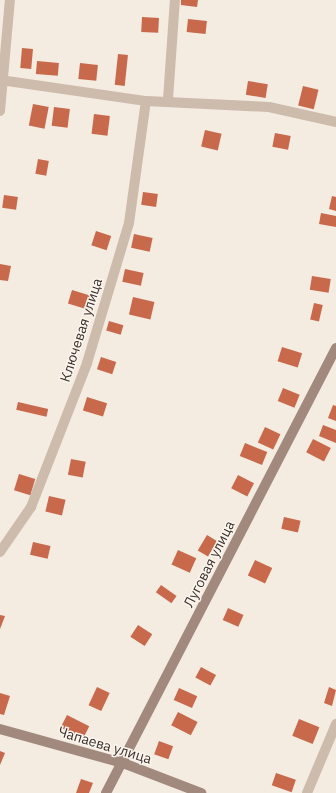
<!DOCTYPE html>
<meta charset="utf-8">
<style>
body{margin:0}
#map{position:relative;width:336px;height:793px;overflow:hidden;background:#f4ebe1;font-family:"IBM Plex Sans",sans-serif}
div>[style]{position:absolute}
.building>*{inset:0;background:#c8694b;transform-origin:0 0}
.street>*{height:10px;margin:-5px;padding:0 5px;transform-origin:5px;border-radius:5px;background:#cdbbac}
.secondary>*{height:10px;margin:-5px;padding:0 5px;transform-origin:5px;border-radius:5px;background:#a18a7d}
span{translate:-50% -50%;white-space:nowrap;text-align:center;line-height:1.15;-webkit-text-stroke:3px #fbf5ee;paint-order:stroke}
.street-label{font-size:14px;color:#3b302b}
</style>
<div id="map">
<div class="building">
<div style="clip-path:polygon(181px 0,198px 0,197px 7px,181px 5px)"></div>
<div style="left:142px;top:17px;width:17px;height:15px;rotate:3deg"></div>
<div style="left:188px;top:19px;width:19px;height:13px;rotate:6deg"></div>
<div style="left:22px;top:48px;width:11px;height:20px;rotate:5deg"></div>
<div style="left:118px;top:54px;width:10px;height:31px;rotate:6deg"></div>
<div style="left:37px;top:61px;width:22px;height:13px;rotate:5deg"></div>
<div style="left:80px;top:63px;width:18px;height:16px;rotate:6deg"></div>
<div style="left:248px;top:81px;width:20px;height:14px;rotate:9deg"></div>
<div style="left:303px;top:86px;width:16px;height:20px;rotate:14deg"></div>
<div style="left:33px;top:104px;width:16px;height:22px;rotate:11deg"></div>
<div style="left:54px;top:107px;width:16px;height:19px;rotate:7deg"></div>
<div style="left:94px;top:114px;width:16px;height:20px;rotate:7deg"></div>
<div style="left:205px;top:130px;width:17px;height:17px;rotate:13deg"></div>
<div style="left:275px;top:133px;width:16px;height:14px;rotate:11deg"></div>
<div style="left:38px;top:159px;width:11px;height:15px;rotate:10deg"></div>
<div style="left:143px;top:192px;width:15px;height:13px;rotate:8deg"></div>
<div style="left:4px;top:195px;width:14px;height:13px;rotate:8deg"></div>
<div style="clip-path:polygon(332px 196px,336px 197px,336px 211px,329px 209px)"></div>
<div style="clip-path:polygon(321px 213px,336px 216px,336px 227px,319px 224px)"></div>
<div style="left:96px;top:231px;width:16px;height:15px;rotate:18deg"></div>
<div style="left:134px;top:234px;width:19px;height:14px;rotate:12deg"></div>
<div style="clip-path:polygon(0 264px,11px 266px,8px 281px,0 280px)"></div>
<div style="left:125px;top:269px;width:19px;height:13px;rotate:12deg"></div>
<div style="left:312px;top:276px;width:19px;height:14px;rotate:9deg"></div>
<div style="left:72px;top:290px;width:24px;height:14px;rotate:17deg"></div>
<div style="left:133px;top:297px;width:22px;height:18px;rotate:13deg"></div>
<div style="left:314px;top:303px;width:9px;height:17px;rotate:13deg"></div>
<div style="left:109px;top:321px;width:15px;height:10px;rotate:16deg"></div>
<div style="left:282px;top:347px;width:21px;height:15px;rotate:17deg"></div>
<div style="left:101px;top:357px;width:16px;height:13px;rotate:18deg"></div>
<div style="left:283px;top:388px;width:18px;height:14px;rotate:22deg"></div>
<div style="left:87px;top:397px;width:21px;height:14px;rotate:17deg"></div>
<div style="left:18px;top:402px;width:31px;height:8px;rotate:13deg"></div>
<div style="clip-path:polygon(333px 405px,336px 406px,336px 421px,328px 418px)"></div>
<div style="clip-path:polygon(323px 425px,336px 430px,336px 443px,319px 436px)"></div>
<div style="left:265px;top:427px;width:17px;height:17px;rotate:25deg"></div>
<div style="left:313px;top:439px;width:20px;height:15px;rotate:27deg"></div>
<div style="left:245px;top:443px;width:24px;height:14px;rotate:22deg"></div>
<div style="left:71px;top:459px;width:15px;height:16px;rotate:11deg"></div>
<div style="left:19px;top:474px;width:17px;height:17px;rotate:17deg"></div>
<div style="left:238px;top:475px;width:18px;height:15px;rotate:27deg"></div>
<div style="left:49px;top:496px;width:17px;height:16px;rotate:13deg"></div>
<div style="left:284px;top:517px;width:17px;height:12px;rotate:13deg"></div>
<div style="left:207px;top:535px;width:12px;height:18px;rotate:31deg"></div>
<div style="left:33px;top:542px;width:18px;height:13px;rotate:13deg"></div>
<div style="left:178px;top:550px;width:20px;height:16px;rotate:24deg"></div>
<div style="left:255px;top:560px;width:19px;height:17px;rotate:25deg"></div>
<div style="left:161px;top:585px;width:19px;height:9px;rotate:35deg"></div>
<div style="left:228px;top:608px;width:17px;height:13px;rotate:24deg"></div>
<div style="clip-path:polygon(0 615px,5px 616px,0 629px)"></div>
<div style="left:138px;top:625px;width:17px;height:14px;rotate:33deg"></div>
<div style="left:201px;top:667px;width:17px;height:12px;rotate:28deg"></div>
<div style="left:97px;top:687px;width:14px;height:20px;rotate:25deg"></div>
<div style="clip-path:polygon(329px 687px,336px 690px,332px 706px,324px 703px)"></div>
<div style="left:179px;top:688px;width:20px;height:13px;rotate:24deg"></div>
<div style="clip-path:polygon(0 693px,10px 696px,4px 715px,0 714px)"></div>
<div style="left:178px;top:712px;width:22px;height:15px;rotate:27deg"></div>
<div style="left:67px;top:715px;width:25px;height:14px;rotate:27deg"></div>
<div style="left:299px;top:719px;width:22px;height:18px;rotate:22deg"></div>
<div style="left:159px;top:741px;width:15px;height:14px;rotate:20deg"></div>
<div style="clip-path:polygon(0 751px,5px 753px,0 765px)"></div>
<div style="left:276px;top:773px;width:21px;height:13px;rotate:19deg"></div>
<div style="clip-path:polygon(81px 779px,93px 783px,89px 793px,76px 793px)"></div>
</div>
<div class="street">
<div style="left:0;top:80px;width:148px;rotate:8.2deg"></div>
<div style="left:146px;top:101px;width:123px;rotate:2.8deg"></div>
<div style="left:269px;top:107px;width:69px;rotate:12.6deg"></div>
<div style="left:168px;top:99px;width:99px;rotate:-86deg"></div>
<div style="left:0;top:111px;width:111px;rotate:-84.9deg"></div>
<div style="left:0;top:552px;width:55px;rotate:-55.4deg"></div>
<div style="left:31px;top:507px;width:155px;rotate:-68.7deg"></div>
<div style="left:87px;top:363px;width:146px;rotate:-73.3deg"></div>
<div style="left:129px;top:223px;width:123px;rotate:-82.1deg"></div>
<div style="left:307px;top:793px;width:75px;rotate:-67.2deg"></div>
</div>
<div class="secondary">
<div style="left:0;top:729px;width:128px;rotate:15.5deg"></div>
<div style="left:123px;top:763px;width:84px;rotate:21deg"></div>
<div style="left:106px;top:793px;width:501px;rotate:-62.67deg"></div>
</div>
<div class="street-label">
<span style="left:81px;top:330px;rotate:-72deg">Ключевая улица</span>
<span style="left:209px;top:564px;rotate:-63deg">Луговая улица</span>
<span style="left:105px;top:745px;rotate:17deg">Чапаева улица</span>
</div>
</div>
